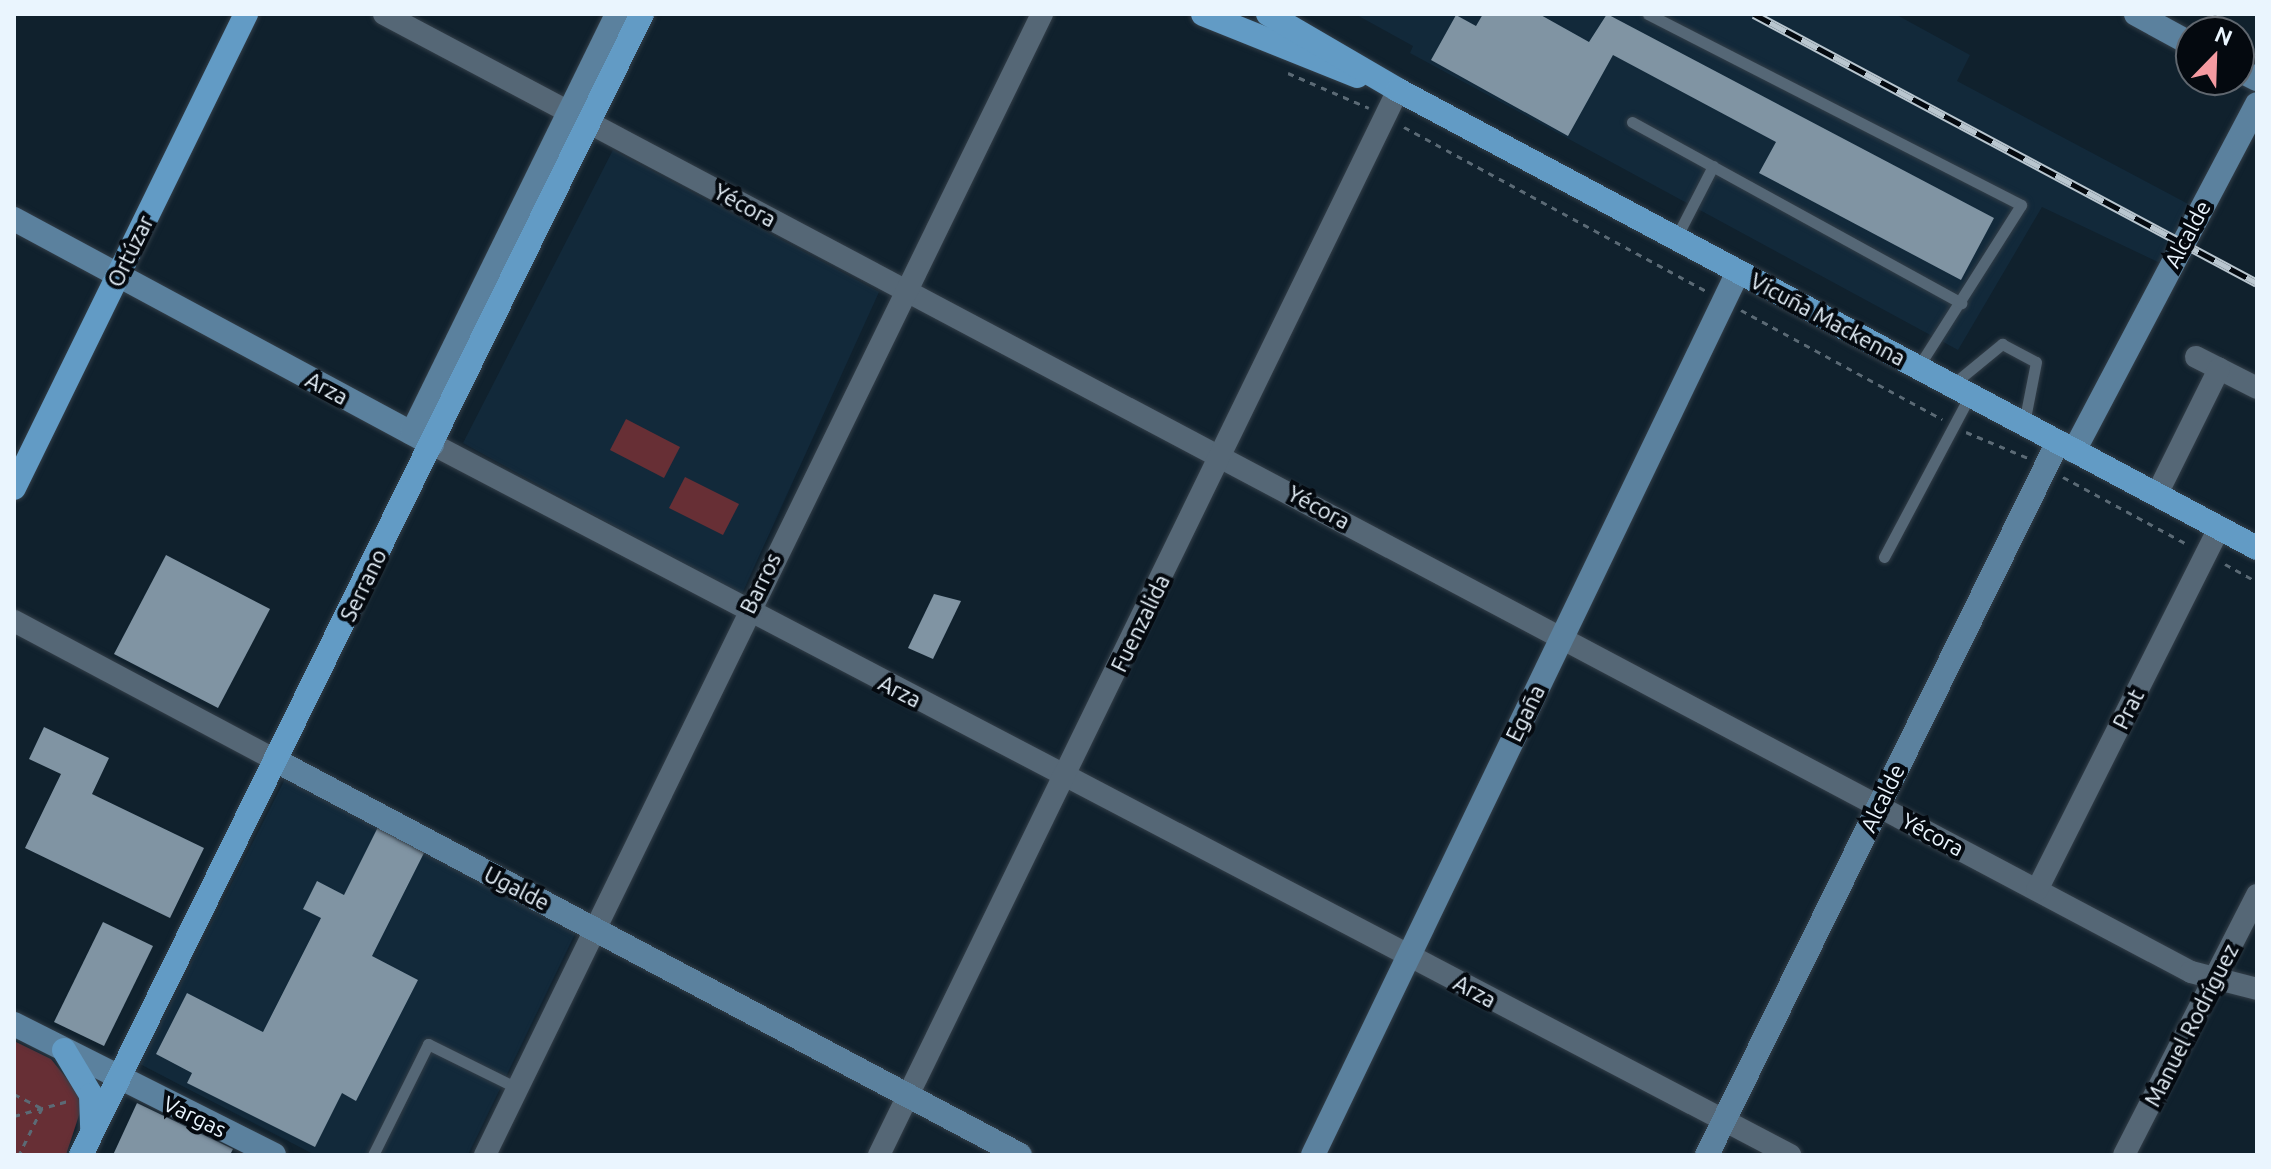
<!DOCTYPE html>
<html>
<head>
<meta charset="utf-8">
<style>
  body { margin:0 }
  #map { position:relative; width:2271px; height:1169px; overflow:hidden; background:#10212d; font-family:Ubuntu,sans-serif }
  div>[style] { position:absolute }
  [style*='--x'] { left:calc(var(--x)*1px); top:calc(var(--y)*1px); width:calc(var(--w)*1px); rotate:calc(var(--a)*1deg) }
  .built>* { inset:0; background:#12293a }
  .green>* { inset:0; background:#672f35 }
  .building>* { inset:0; background:#8094a3 }
  .path>* { height:3px; margin-top:-1.5px; transform-origin:0; background:repeating-linear-gradient(90deg,#5b6a75 0 6px,transparent 0 12px) }
  .roads { filter:drop-shadow(0 0 2px #333e48) drop-shadow(0 0 2px #333e48) }
  .lane>* { height:11px; margin:-5.5px; padding:0 5.5px; transform-origin:5.5px; border-radius:5.5px; background:#556776 }
  .street>* { height:22px; margin:-11px; padding:0 11px; transform-origin:11px; border-radius:11px; background:#556776 }
  .secondary>* { height:24px; margin:-12px; padding:0 12px; transform-origin:12px; border-radius:12px; background:#5b819e }
  .primary>* { height:24px; margin:-12px; padding:0 12px; transform-origin:12px; border-radius:12px; background:#629bc5 }
  .rail>* { height:9px; margin-top:-4.5px; transform-origin:0; background:repeating-linear-gradient(90deg,#04090f 0 18px,#b9c6cf 0 36px); box-sizing:border-box; border-block:2px solid #b9c6cf }
  span { translate:-50% -50%; white-space:nowrap; text-align:center; line-height:1.15; -webkit-text-stroke:8px #04090f; paint-order:stroke }
  .street-label { font-size:22px; color:#eaf5fe }
  .frame { position:absolute; inset:0; border:16px solid #eaf5fe; pointer-events:none }
  .north { position:absolute; left:2175px; top:16px; width:80px; height:80px; box-sizing:border-box; background:#04090f; border:2px solid #60676f; border-radius:50%; rotate:23deg; font-size:22px; font-weight:700; line-height:32px; text-align:center; color:#eaf5fe }
  .north::after { content:''; display:block; margin:auto; width:28px; height:36px; background:#f49aa1; clip-path:polygon(50% 0,100% 100%,50% 72%,0 100%) }
</style>
</head>
<body>
<div id="map">
  <div class="built">
    <i style="clip-path:polygon(1355px 14px,1895px 14px,1970px 55px,1957px 81px,2192px 206px,2160px 263px,2042px 207px,1958px 350px,1410px 53px,1413px 46px)"></i>
    <i style="clip-path:polygon(613px 150px,879px 292px,741px 596px,463px 443px)"></i>
    <i style="clip-path:polygon(285px 779px,576px 932px,468px 1155px,315px 1155px,140px 1064px)"></i>
  </div>
  <div class="green">
    <i style="clip-path:polygon(626px 419px,680px 447px,664px 478px,610px 450px)"></i>
    <i style="clip-path:polygon(685px 477px,739px 504px,723px 535px,669px 508px)"></i>
    <i style="clip-path:polygon(14px 1041px,51px 1059px,84px 1100px,66px 1155px,14px 1155px)"></i>
  </div>
  <div class="building">
    <i style="clip-path:polygon(1483px 14px,1539px 14px,1589px 42px,1607px 14px,1994px 218px,1961px 280px,1759px 173px,1776px 142px,1613px 55px,1568px 136px,1431px 60px,1456px 15px,1476px 26px)"></i>
    <i style="clip-path:polygon(166px 555px,270px 609px,218px 708px,114px 654px)"></i>
    <i style="clip-path:polygon(934px 594px,961px 601px,933px 659px,908px 648px)"></i>
    <i style="clip-path:polygon(44px 727px,109px 758px,92px 794px,204px 848px,170px 918px,25px 848px,61px 774px,29px 759px)"></i>
    <i style="clip-path:polygon(379px 825px,426px 849px,372px 956px,418px 980px,356px 1101px,342px 1093px,315px 1147px,187px 1083px,192px 1073px,156px 1054px,187px 993px,263px 1032px,321px 918px,303px 909px,317px 881px,344px 895px)"></i>
    <i style="clip-path:polygon(103px 922px,153px 946px,104px 1046px,54px 1022px)"></i>
    <i style="clip-path:polygon(137px 1103px,233px 1149px,230px 1155px,113px 1155px)"></i>
  </div>
  <div class="path">
    <i style="--x:1288;--y:73;--w:88;--a:23.4"></i>
    <i style="--x:1404;--y:127;--w:344;--a:28.5"></i>
    <i style="--x:1741;--y:310;--w:229;--a:28.5"></i>
    <i style="--x:1966;--y:432;--w:67;--a:22.8"></i>
    <i style="--x:2063;--y:477;--w:141;--a:28.4"></i>
    <i style="--x:2225;--y:564;--w:37;--a:29"></i>
    <i style="--x:14;--y:1094;--w:31;--a:27"></i>
    <i style="--x:42;--y:1108;--w:52;--a:116.1"></i>
    <i style="--x:14;--y:1116;--w:56;--a:-15.5"></i>
  </div>
  <div class="roads">
    <div class="lane">
      <i style="--x:1648;--y:14;--w:419;--a:27.1"></i>
      <i style="--x:2021;--y:205;--w:192;--a:122.4"></i>
      <i style="--x:1632;--y:122;--w:376;--a:28.8"></i>
      <i style="--x:1676;--y:238;--w:81;--a:-62.8"></i>
      <i style="--x:1952;--y:385;--w:65;--a:-39.4"></i>
      <i style="--x:2002;--y:344;--w:38;--a:28"></i>
      <i style="--x:2036;--y:362;--w:62;--a:101.1"></i>
      <i style="--x:1884;--y:557;--w:183;--a:-62"></i>
      <i style="--x:373;--y:1155;--w:124;--a:-63.6"></i>
      <i style="--x:428;--y:1044;--w:99;--a:26.3"></i>
    </div>
    <div class="street">
      <i style="--x:384;--y:14;--w:2045;--a:27.93"></i>
      <i style="--x:2191;--y:972;--w:68;--a:14.4"></i>
      <i style="--x:2196;--y:357;--w:68;--a:26.9"></i>
      <i style="--x:432;--y:444;--w:1533;--a:27.63"></i>
      <i style="--x:2157;--y:494;--w:140;--a:-63.6"></i>
      <i style="--x:14;--y:621;--w:296;--a:28"></i>
      <i style="--x:2037;--y:890;--w:405;--a:-63.3"></i>
      <i style="--x:485;--y:1155;--w:1270;--a:-63.98"></i>
      <i style="--x:879;--y:1155;--w:1185;--a:-64.02"></i>
      <i style="--x:2124;--y:1155;--w:292;--a:-62.9"></i>
    </div>
    <div class="secondary">
      <i style="--x:2136;--y:14;--w:63;--a:28.6"></i>
      <i style="--x:2239;--y:70;--w:20;--a:27"></i>
      <i style="--x:14;--y:219;--w:475;--a:28.3"></i>
      <i style="--x:412;--y:433;--w:466;--a:-63.9"></i>
      <i style="--x:2074;--y:451;--w:392;--a:-62.2"></i>
      <i style="--x:275;--y:760;--w:843;--a:27.93"></i>
      <i style="--x:14;--y:1024;--w:291;--a:26.7"></i>
      <i style="--x:1313;--y:1155;--w:980;--a:-64.3"></i>
      <i style="--x:1707;--y:1155;--w:795;--a:-63.79"></i>
    </div>
    <div class="primary">
      <i style="--x:1203;--y:14;--w:166;--a:21.9"></i>
      <i style="--x:1268;--y:14;--w:151;--a:30.3"></i>
      <i style="--x:1398;--y:90;--w:973;--a:28.07"></i>
      <i style="--x:14;--y:488;--w:528;--a:-63.92"></i>
      <i style="--x:64;--y:1050;--w:52;--a:59"></i>
      <i style="--x:91;--y:1095;--w:33;--a:88"></i>
      <i style="--x:81;--y:1155;--w:1271;--a:-63.82"></i>
    </div>
  </div>
  <div class="rail">
    <i style="--x:1754;--y:14;--w:570;--a:28.14"></i>
  </div>
  <div class="street-label">
    <span style="left:745px;top:205px;rotate:28deg">Yécora</span>
    <span style="left:2187px;top:234px;rotate:-62deg">Alcalde</span>
    <span style="left:130px;top:251px;rotate:-64deg">Ortúzar</span>
    <span style="left:1828px;top:319px;rotate:28deg">Vicuña Mackenna</span>
    <span style="left:327px;top:388px;rotate:28deg">Arza</span>
    <span style="left:1319px;top:507px;rotate:28deg">Yécora</span>
    <span style="left:760px;top:583px;rotate:-64deg">Barros</span>
    <span style="left:363px;top:585px;rotate:-64deg">Serrano</span>
    <span style="left:1140px;top:623px;rotate:-64deg">Fuenzalida</span>
    <span style="left:900px;top:691px;rotate:27deg">Arza</span>
    <span style="left:2128px;top:709px;rotate:-63deg">Prat</span>
    <span style="left:1525px;top:713px;rotate:-64deg">Egaña</span>
    <span style="left:1882px;top:798px;rotate:-64deg">Alcalde</span>
    <span style="left:1933px;top:834px;rotate:28deg">Yécora</span>
    <span style="left:517px;top:888px;rotate:27deg">Ugalde</span>
    <span style="left:1475px;top:991px;rotate:28deg">Arza</span>
    <span style="left:2191px;top:1025px;rotate:-63deg">Manuel Rodríguez</span>
    <span style="left:195px;top:1116px;rotate:26deg">Vargas</span>
  </div>
  <div class="frame"></div>
  <div class="north">N</div>
</div>
</body>
</html>
